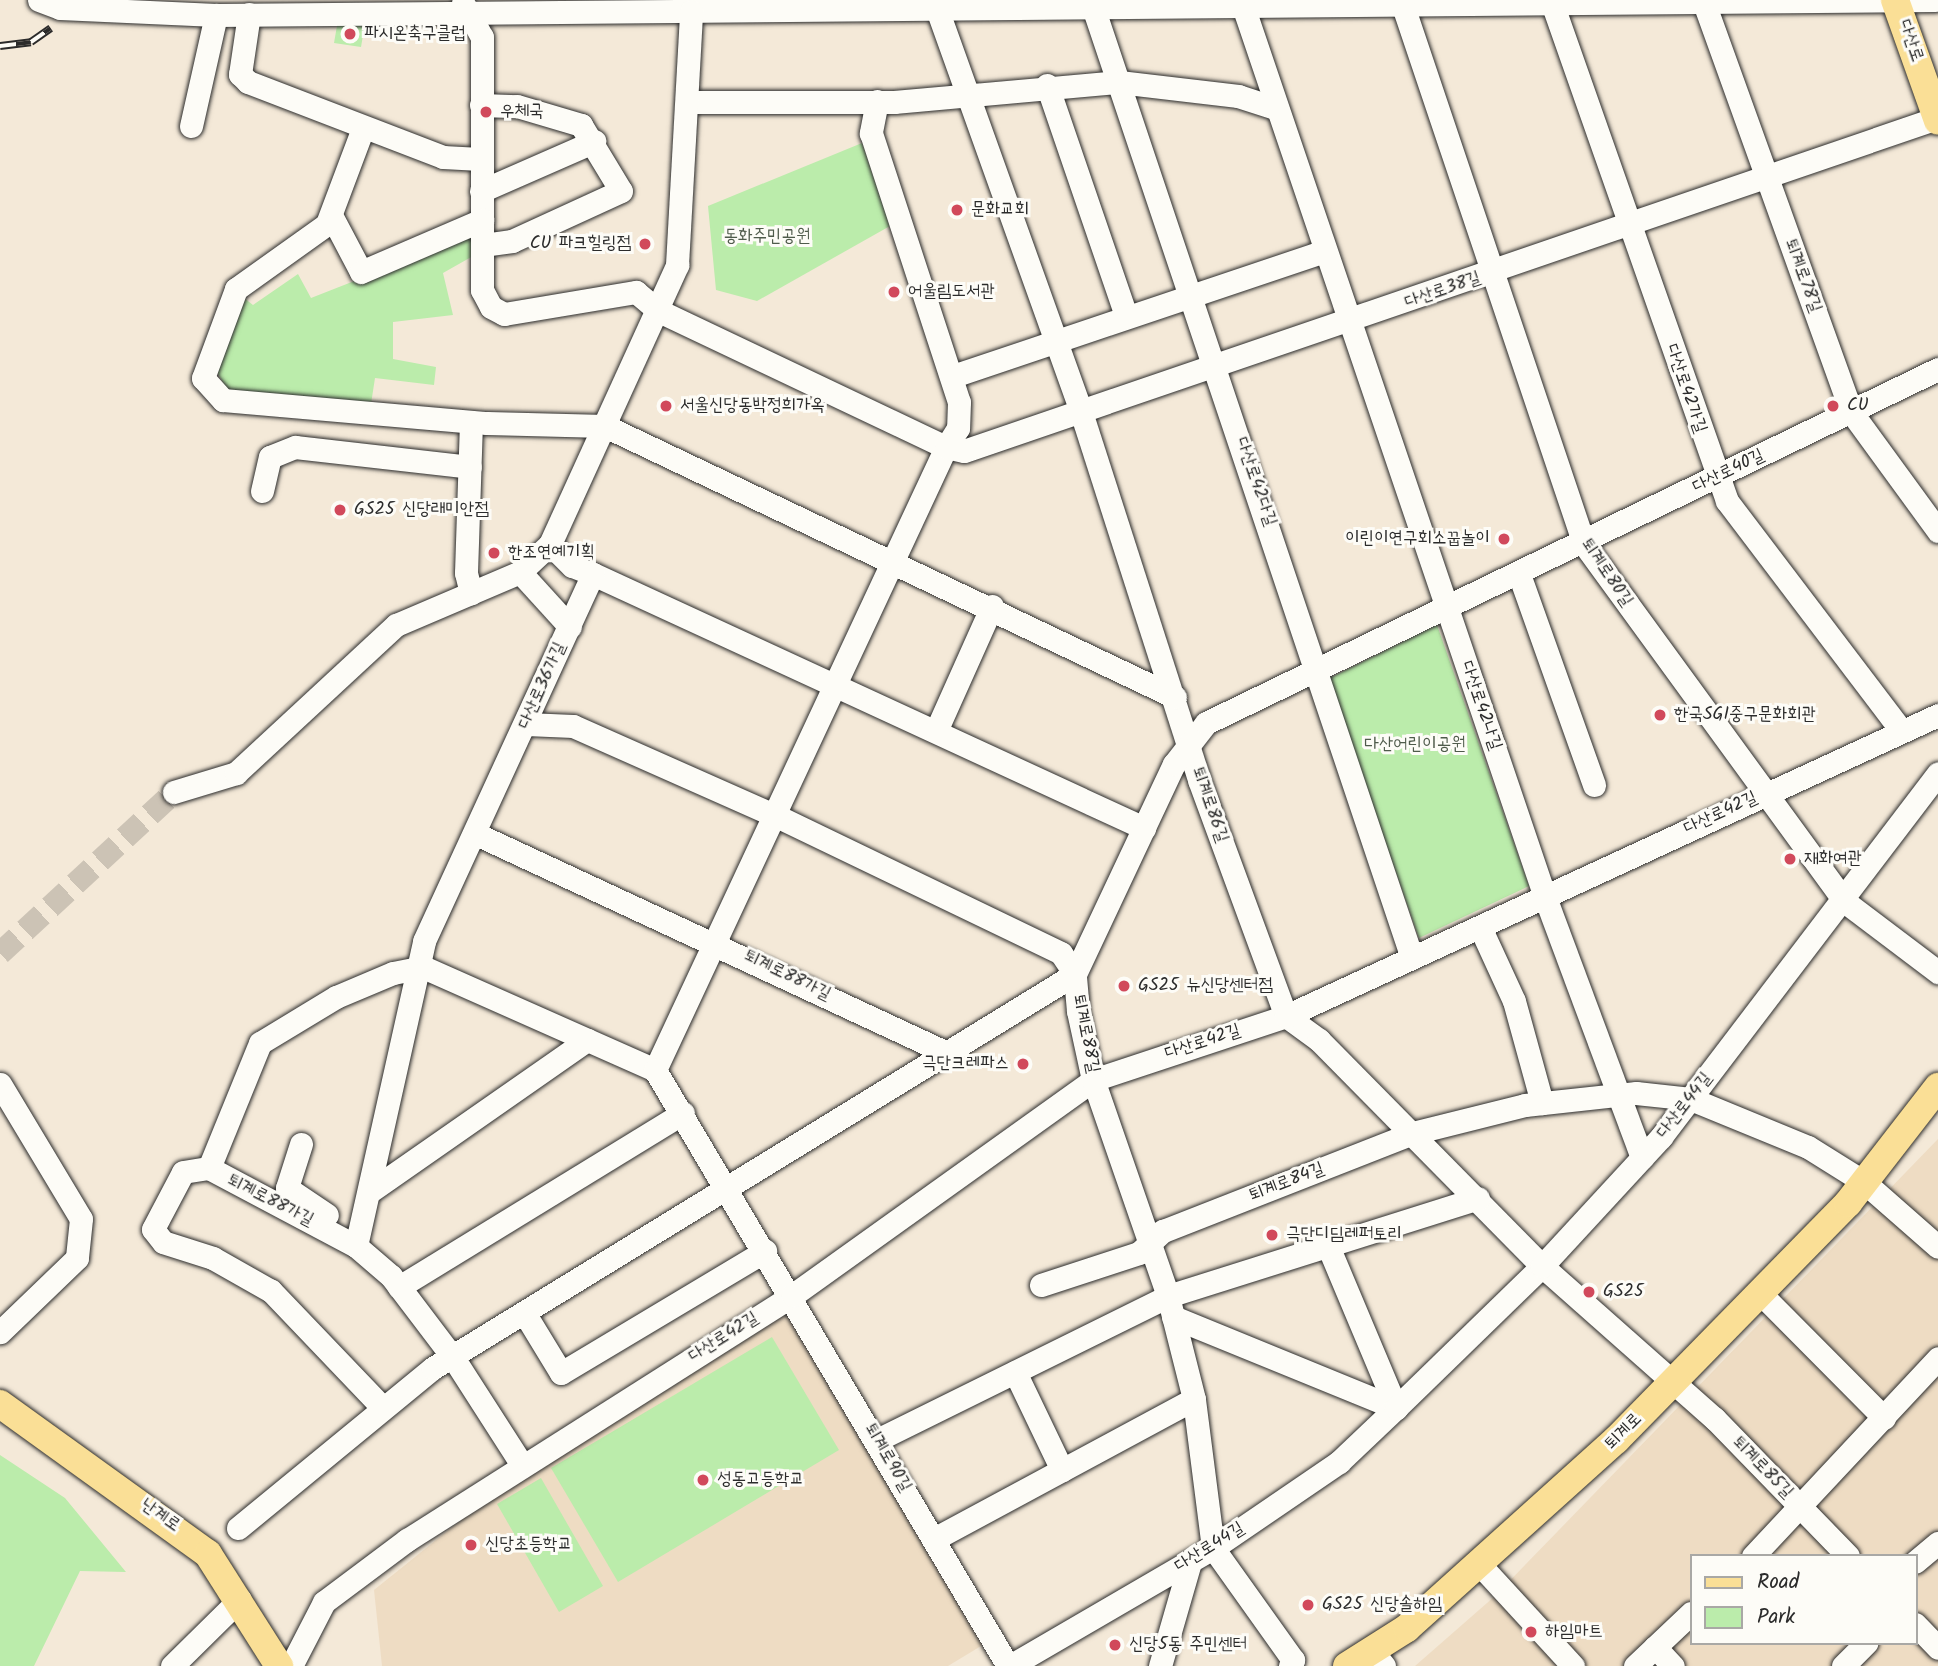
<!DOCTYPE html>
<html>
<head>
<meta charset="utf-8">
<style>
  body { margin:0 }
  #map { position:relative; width:1938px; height:1666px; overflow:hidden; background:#f4e9d8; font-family:Kalam,"Poor Story",sans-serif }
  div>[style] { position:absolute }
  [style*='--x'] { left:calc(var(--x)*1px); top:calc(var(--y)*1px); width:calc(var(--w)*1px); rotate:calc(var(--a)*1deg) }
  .built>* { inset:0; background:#eedcc3 }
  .green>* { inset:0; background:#bbecab }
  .minor-tunnel>* { height:23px; margin-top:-11.5px; transform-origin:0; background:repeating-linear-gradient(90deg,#ccc3b5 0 23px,transparent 0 34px) }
  .roads { filter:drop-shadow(0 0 2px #2b2b2b) drop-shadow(0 0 2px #2b2b2b) }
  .minor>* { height:23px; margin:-11.5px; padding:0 11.5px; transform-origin:11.5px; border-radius:11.5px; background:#fdfcf7 }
  .major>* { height:28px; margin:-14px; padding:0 14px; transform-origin:14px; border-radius:14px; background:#fadf96 }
  .rail>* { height:8px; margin-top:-4px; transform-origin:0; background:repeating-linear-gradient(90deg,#fdfcf7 0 16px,#2b2b2b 0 32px); box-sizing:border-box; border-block:2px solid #2b2b2b }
  .dots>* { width:19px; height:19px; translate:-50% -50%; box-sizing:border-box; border:4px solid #fdfcf7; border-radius:50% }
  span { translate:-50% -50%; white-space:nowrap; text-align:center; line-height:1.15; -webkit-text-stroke:6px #fdfcf7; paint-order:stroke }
  .poi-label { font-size:18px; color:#2b2b2b }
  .left { translate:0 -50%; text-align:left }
  .right { translate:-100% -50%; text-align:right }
  .street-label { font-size:18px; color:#2b2b2b }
  .park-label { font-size:18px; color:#4f5b4b }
  .legend { position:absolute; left:1690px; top:1554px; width:228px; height:91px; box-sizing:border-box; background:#fdfcf7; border:2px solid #a9a8a5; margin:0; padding:9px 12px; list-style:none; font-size:21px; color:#2b2b2b }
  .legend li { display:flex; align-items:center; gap:14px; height:35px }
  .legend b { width:35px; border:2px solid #a9a8a5 }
</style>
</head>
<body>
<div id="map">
  <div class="built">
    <i style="clip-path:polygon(evenodd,1938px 1139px,1938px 1666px,1415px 1666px,1495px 1596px,1938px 1139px,1691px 1556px,1915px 1556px,1915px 1643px,1691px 1643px,1691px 1556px)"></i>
    <i style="clip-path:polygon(789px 1310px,986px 1643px,948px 1666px,382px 1666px,374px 1590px,487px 1499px)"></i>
  </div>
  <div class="green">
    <i style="clip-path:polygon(338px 20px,365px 24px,361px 47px,334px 43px)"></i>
    <i style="clip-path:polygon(862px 143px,890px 226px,757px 301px,716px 290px,708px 206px)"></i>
    <i style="clip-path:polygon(474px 234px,473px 256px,443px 273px,453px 315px,393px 322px,393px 359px,436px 367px,434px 385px,375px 378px,371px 404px,229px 393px,216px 370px,244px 298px,253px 305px,298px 274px,311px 298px)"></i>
    <i style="clip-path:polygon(1437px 625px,1529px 886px,1419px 938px,1328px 679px)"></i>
    <i style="clip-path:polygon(772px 1337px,839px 1450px,618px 1582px,551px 1468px)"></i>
    <i style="clip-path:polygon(0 1455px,65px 1498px,126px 1572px,80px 1571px,34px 1666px,0 1666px)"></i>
    <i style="clip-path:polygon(541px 1478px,603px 1586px,559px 1612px,497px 1504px)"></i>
  </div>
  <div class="minor-tunnel">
    <i style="--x:0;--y:953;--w:237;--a:-42.8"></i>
  </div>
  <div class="roads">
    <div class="minor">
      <i style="--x:39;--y:0;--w:22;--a:21"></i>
      <i style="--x:60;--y:8;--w:156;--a:2.6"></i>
      <i style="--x:216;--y:15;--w:1719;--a:-0.5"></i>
      <i style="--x:1241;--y:0;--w:947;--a:71.28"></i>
      <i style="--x:1545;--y:897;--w:278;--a:69.6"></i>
      <i style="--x:1401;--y:0;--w:574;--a:71.41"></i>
      <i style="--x:1584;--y:544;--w:442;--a:53.9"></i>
      <i style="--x:1844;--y:901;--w:118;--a:37.1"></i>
      <i style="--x:1551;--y:0;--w:531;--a:70.64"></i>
      <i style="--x:1727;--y:501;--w:288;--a:52.8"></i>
      <i style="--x:1703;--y:0;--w:439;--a:70.2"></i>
      <i style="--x:1852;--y:413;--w:146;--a:53.9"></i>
      <i style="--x:463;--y:3;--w:39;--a:61"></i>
      <i style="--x:482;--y:37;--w:253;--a:90"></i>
      <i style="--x:482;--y:290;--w:19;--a:62"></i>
      <i style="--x:491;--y:307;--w:15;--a:28"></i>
      <i style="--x:504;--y:314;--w:134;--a:-9.5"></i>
      <i style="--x:636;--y:292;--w:30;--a:40"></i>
      <i style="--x:659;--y:311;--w:318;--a:25.4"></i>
      <i style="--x:946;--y:447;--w:688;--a:115.04"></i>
      <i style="--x:1093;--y:7;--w:1003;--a:71.46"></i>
      <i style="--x:937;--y:9;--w:431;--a:70.3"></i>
      <i style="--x:1082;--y:415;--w:383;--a:72.2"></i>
      <i style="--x:1199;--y:780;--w:252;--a:69.8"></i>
      <i style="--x:1286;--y:1016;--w:41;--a:36"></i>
      <i style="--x:1319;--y:1040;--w:317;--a:45.4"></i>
      <i style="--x:1542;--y:1266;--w:230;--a:41.5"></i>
      <i style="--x:1714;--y:1418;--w:192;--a:45.8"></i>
      <i style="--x:249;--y:14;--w:61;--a:98.5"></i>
      <i style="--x:240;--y:74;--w:11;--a:45"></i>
      <i style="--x:248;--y:82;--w:209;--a:21"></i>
      <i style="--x:443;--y:157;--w:37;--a:3"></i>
      <i style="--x:1047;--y:85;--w:244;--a:71.1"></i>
      <i style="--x:877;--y:101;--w:33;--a:101"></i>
      <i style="--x:871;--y:133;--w:283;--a:71.9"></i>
      <i style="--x:959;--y:402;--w:26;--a:92"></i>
      <i style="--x:958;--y:428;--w:22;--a:122"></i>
      <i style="--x:946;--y:447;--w:18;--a:13"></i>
      <i style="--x:964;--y:451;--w:1028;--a:-18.89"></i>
      <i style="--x:690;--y:102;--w:204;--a:0"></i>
      <i style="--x:894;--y:102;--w:226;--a:-5.1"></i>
      <i style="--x:1119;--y:82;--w:120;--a:6.7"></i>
      <i style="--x:1238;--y:96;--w:40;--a:18"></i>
      <i style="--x:481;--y:105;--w:36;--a:2"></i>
      <i style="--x:517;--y:106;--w:67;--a:16.5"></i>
      <i style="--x:581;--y:125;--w:77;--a:58.8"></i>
      <i style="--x:621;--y:191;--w:120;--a:155.4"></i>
      <i style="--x:512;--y:241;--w:30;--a:172"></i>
      <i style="--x:191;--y:126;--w:114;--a:-77.3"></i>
      <i style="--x:363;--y:128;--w:103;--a:110.6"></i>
      <i style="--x:327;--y:224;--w:112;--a:144.5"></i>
      <i style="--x:236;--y:289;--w:95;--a:110.3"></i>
      <i style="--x:203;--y:378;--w:30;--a:48"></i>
      <i style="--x:223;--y:400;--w:265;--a:5"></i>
      <i style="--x:487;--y:423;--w:118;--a:1.5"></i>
      <i style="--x:481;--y:191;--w:124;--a:-23.7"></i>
      <i style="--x:331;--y:215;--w:64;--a:62.2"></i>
      <i style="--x:361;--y:272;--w:132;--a:-23.3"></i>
      <i style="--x:953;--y:376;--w:391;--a:-18.6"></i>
      <i style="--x:471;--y:422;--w:151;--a:91.9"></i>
      <i style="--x:466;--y:573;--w:21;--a:76"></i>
      <i style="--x:605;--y:426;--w:631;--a:25.43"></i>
      <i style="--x:262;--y:491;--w:35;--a:-77"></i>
      <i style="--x:270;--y:457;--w:27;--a:-22"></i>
      <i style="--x:295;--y:447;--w:176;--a:6.5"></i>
      <i style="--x:520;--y:572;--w:74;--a:47.7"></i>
      <i style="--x:593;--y:574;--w:607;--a:24.75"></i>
      <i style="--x:1519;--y:574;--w:224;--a:70.4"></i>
      <i style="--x:936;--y:731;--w:137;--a:-65.9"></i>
      <i style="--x:174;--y:792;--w:65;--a:-17"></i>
      <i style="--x:236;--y:773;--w:218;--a:-42.8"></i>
      <i style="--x:396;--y:625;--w:135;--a:-23.1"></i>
      <i style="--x:520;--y:572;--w:41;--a:-43"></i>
      <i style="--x:550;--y:544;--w:307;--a:-65.5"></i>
      <i style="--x:677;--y:265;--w:254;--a:-86.8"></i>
      <i style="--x:474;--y:833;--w:519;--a:24.94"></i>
      <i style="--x:1480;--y:927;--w:81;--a:65.3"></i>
      <i style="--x:1514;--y:1001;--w:106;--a:74.6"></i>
      <i style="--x:0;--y:1084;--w:157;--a:59"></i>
      <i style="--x:81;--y:1219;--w:39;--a:96"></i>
      <i style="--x:77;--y:1258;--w:107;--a:136.1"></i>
      <i style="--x:301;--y:1144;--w:46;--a:107.7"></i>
      <i style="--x:287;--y:1188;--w:48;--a:34"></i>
      <i style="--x:209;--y:1168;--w:135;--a:-67.8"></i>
      <i style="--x:260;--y:1043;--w:89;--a:-31.2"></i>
      <i style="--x:336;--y:997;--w:62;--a:-22.8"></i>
      <i style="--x:393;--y:973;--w:31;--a:-11"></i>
      <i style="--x:423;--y:967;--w:254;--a:23.9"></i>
      <i style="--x:655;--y:1070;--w:693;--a:59.36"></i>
      <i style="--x:369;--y:1192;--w:266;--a:-34.9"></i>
      <i style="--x:356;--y:1246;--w:312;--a:-77.4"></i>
      <i style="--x:424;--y:941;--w:404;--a:-65.3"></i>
      <i style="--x:593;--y:574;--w:22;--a:-159"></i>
      <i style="--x:572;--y:566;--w:31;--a:-135"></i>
      <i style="--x:1328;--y:1246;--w:176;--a:67.2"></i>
      <i style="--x:1041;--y:1285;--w:103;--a:-18.1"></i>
      <i style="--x:1139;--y:1253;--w:33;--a:-43"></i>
      <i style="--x:1163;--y:1231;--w:269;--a:-21.4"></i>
      <i style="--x:1413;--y:1133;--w:115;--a:-14"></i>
      <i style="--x:1525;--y:1105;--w:112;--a:-6.2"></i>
      <i style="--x:1636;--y:1093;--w:55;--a:6.2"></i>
      <i style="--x:1691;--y:1099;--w:126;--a:22.3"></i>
      <i style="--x:1808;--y:1147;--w:66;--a:32"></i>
      <i style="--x:1864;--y:1182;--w:98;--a:41.3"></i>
      <i style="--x:399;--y:1287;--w:333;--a:-31.5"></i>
      <i style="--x:1760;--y:1293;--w:176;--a:45.2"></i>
      <i style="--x:525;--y:1314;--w:69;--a:58.6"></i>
      <i style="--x:561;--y:1373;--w:238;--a:-30.9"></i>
      <i style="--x:1173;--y:1317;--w:241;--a:22.2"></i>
      <i style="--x:1015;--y:1372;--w:109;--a:64.4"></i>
      <i style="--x:382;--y:1407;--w:161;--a:-133.7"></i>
      <i style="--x:271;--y:1291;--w:67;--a:-150.4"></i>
      <i style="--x:213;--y:1258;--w:52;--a:-162.3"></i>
      <i style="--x:163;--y:1242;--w:16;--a:-128"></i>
      <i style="--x:153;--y:1229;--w:64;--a:-62.2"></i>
      <i style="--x:183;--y:1172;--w:26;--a:-9"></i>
      <i style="--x:209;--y:1168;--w:166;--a:28"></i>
      <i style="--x:356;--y:1246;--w:46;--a:40.6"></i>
      <i style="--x:391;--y:1276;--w:104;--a:52.8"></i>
      <i style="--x:454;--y:1359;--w:126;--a:57.3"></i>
      <i style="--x:877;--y:1440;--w:325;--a:-26.3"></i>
      <i style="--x:1168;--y:1296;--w:325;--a:-17.5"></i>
      <i style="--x:238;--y:1528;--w:252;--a:-39.4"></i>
      <i style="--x:433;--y:1368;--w:753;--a:-31.54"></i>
      <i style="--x:1075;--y:974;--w:25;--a:-124"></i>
      <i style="--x:1061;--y:953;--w:316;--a:-154.3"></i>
      <i style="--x:776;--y:816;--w:222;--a:-156.1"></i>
      <i style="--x:573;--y:726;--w:47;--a:-177.6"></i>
      <i style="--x:934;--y:1539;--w:295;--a:-28.3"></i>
      <i style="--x:1753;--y:1556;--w:271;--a:-46.9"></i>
      <i style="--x:1915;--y:1562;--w:30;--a:-40"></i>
      <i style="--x:1481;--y:1566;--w:136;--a:47.4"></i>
      <i style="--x:1915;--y:1624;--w:33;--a:46"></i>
      <i style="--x:1655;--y:1647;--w:26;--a:47"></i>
      <i style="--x:1372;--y:1651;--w:19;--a:51"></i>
      <i style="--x:172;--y:1666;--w:95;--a:-44.6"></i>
      <i style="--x:291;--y:1666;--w:72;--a:-62.7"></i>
      <i style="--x:324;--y:1602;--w:104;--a:-36.8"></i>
      <i style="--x:407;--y:1540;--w:457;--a:-32.4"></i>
      <i style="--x:793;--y:1295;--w:369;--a:-35.6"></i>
      <i style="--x:1093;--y:1080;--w:203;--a:-18.3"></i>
      <i style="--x:1286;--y:1016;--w:718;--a:-24.78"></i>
      <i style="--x:1010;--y:1666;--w:235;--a:-30.2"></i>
      <i style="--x:1213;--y:1548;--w:153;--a:-34.3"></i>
      <i style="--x:1339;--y:1462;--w:79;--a:-43.5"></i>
      <i style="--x:1396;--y:1408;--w:204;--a:-44.2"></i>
      <i style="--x:1542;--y:1266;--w:176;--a:-47.3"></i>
      <i style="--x:1661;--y:1137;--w:457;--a:-52.7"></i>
      <i style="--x:1160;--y:1666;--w:108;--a:-73.9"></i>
      <i style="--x:1290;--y:1666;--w:7;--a:-63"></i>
      <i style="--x:1293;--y:1660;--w:138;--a:-125.5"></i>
      <i style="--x:1213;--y:1548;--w:150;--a:-97.3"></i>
      <i style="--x:1194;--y:1399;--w:106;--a:-104.2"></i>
      <i style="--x:1168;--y:1296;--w:229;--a:-109.1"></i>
      <i style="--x:1093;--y:1080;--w:71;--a:-102.3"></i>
      <i style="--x:1078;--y:1011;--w:37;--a:-95"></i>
      <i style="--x:1075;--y:974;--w:232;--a:-64.8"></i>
      <i style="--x:1174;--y:764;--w:52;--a:-52"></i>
      <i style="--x:1206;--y:723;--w:813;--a:-25.81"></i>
      <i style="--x:1635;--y:1666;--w:77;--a:-43.4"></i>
      <i style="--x:1843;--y:1666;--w:33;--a:-45"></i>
    </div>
    <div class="major">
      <i style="--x:1895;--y:0;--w:128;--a:70.4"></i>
      <i style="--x:0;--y:1404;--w:256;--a:35.8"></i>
      <i style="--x:208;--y:1554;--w:133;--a:57.6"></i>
      <i style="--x:1347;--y:1666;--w:71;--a:-32.3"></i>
      <i style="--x:1407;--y:1628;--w:281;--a:-42"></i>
      <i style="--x:1616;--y:1440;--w:332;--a:-45.6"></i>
      <i style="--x:1848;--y:1203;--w:147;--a:-52.2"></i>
    </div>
  </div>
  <div class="rail">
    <i style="--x:0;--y:46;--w:31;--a:-7"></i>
    <i style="--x:31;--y:42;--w:24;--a:-35"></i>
  </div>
  <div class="dots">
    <i style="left:350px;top:34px;background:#d1495b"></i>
    <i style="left:486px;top:112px;background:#d1495b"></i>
    <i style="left:957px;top:210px;background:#d1495b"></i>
    <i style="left:645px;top:244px;background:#d1495b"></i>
    <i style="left:894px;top:292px;background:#d1495b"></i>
    <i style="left:666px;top:406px;background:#d1495b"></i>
    <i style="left:1833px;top:406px;background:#d1495b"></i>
    <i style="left:340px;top:510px;background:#d1495b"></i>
    <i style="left:1504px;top:539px;background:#d1495b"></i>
    <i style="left:494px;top:553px;background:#d1495b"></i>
    <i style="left:1660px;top:715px;background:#d1495b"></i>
    <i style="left:1790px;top:859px;background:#d1495b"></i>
    <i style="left:1124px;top:986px;background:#d1495b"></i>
    <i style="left:1023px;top:1064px;background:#d1495b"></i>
    <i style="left:1272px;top:1235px;background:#d1495b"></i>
    <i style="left:1589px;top:1292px;background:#d1495b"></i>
    <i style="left:703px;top:1480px;background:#d1495b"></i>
    <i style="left:471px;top:1545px;background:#d1495b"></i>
    <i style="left:1308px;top:1605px;background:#d1495b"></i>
    <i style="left:1531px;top:1632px;background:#d1495b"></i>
    <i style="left:1115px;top:1645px;background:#d1495b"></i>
  </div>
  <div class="poi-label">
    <span class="left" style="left:364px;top:34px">파시온축구클럽</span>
    <span class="left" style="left:500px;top:112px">우체국</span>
    <span class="left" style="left:971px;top:210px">문화교회</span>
    <span class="right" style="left:631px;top:244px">CU 파크힐링점</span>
    <span class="left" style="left:908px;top:292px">어울림도서관</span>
    <span class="left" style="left:680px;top:406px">서울신당동박정희가옥</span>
    <span class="left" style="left:1847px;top:406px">CU</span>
    <span class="left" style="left:354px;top:510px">GS25 신당래미안점</span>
    <span class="right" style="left:1490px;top:539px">이린이연구회소꿉놀이</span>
    <span class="left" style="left:508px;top:553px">한조연예기획</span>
    <span class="left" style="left:1674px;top:715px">한국SGI중구문화회관</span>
    <span class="left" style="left:1804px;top:859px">재화여관</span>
    <span class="left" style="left:1138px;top:986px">GS25 뉴신당센터점</span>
    <span class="right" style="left:1009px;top:1064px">극단크레파스</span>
    <span class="left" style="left:1286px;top:1235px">극단디딤레퍼토리</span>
    <span class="left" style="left:1603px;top:1292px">GS25</span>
    <span class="left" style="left:717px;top:1480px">성동고등학교</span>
    <span class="left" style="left:485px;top:1545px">신당초등학교</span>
    <span class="left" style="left:1322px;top:1605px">GS25 신당솔하임</span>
    <span class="left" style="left:1545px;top:1632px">하임마트</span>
    <span class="left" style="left:1129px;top:1645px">신당5동 주민센터</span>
  </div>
  <div class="street-label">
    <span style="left:1910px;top:41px;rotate:71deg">다산로</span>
    <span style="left:1802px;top:276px;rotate:70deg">퇴계로78길</span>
    <span style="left:1443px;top:291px;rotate:-19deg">다산로38길</span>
    <span style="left:1685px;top:389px;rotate:71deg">다산로42가길</span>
    <span style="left:1729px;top:472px;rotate:-26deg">다산로40길</span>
    <span style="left:1255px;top:482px;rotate:71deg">다산로42다길</span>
    <span style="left:1606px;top:573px;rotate:56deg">퇴계로80길</span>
    <span style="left:543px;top:686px;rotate:-66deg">다산로36가길</span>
    <span style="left:1480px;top:706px;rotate:71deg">다산로42나길</span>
    <span style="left:1209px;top:805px;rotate:71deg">퇴계로86길</span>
    <span style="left:1721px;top:814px;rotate:-25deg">다산로42길</span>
    <span style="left:787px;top:976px;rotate:26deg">퇴계로88가길</span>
    <span style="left:1085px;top:1034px;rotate:79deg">퇴계로88길</span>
    <span style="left:1203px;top:1043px;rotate:-18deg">다산로42길</span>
    <span style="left:1685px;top:1106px;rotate:-52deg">다산로44길</span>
    <span style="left:1287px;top:1183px;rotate:-21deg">퇴계로84길</span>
    <span style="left:270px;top:1201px;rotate:27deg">퇴계로88가길</span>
    <span style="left:724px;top:1338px;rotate:-32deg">다산로42길</span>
    <span style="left:1624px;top:1432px;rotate:-45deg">퇴계로</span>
    <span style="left:887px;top:1458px;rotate:60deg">퇴계로90길</span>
    <span style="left:1762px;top:1468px;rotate:46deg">퇴계로85길</span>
    <span style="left:160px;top:1516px;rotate:35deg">난계로</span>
    <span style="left:1210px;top:1548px;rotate:-32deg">다산로44길</span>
  </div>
  <div class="park-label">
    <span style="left:767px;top:237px">동화주민공원</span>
    <span style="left:1415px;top:745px">다산어린이공원</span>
  </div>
  <ul class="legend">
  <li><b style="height:9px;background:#fadf96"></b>Road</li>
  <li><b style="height:19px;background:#bbecab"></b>Park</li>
  </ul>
</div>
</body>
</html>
